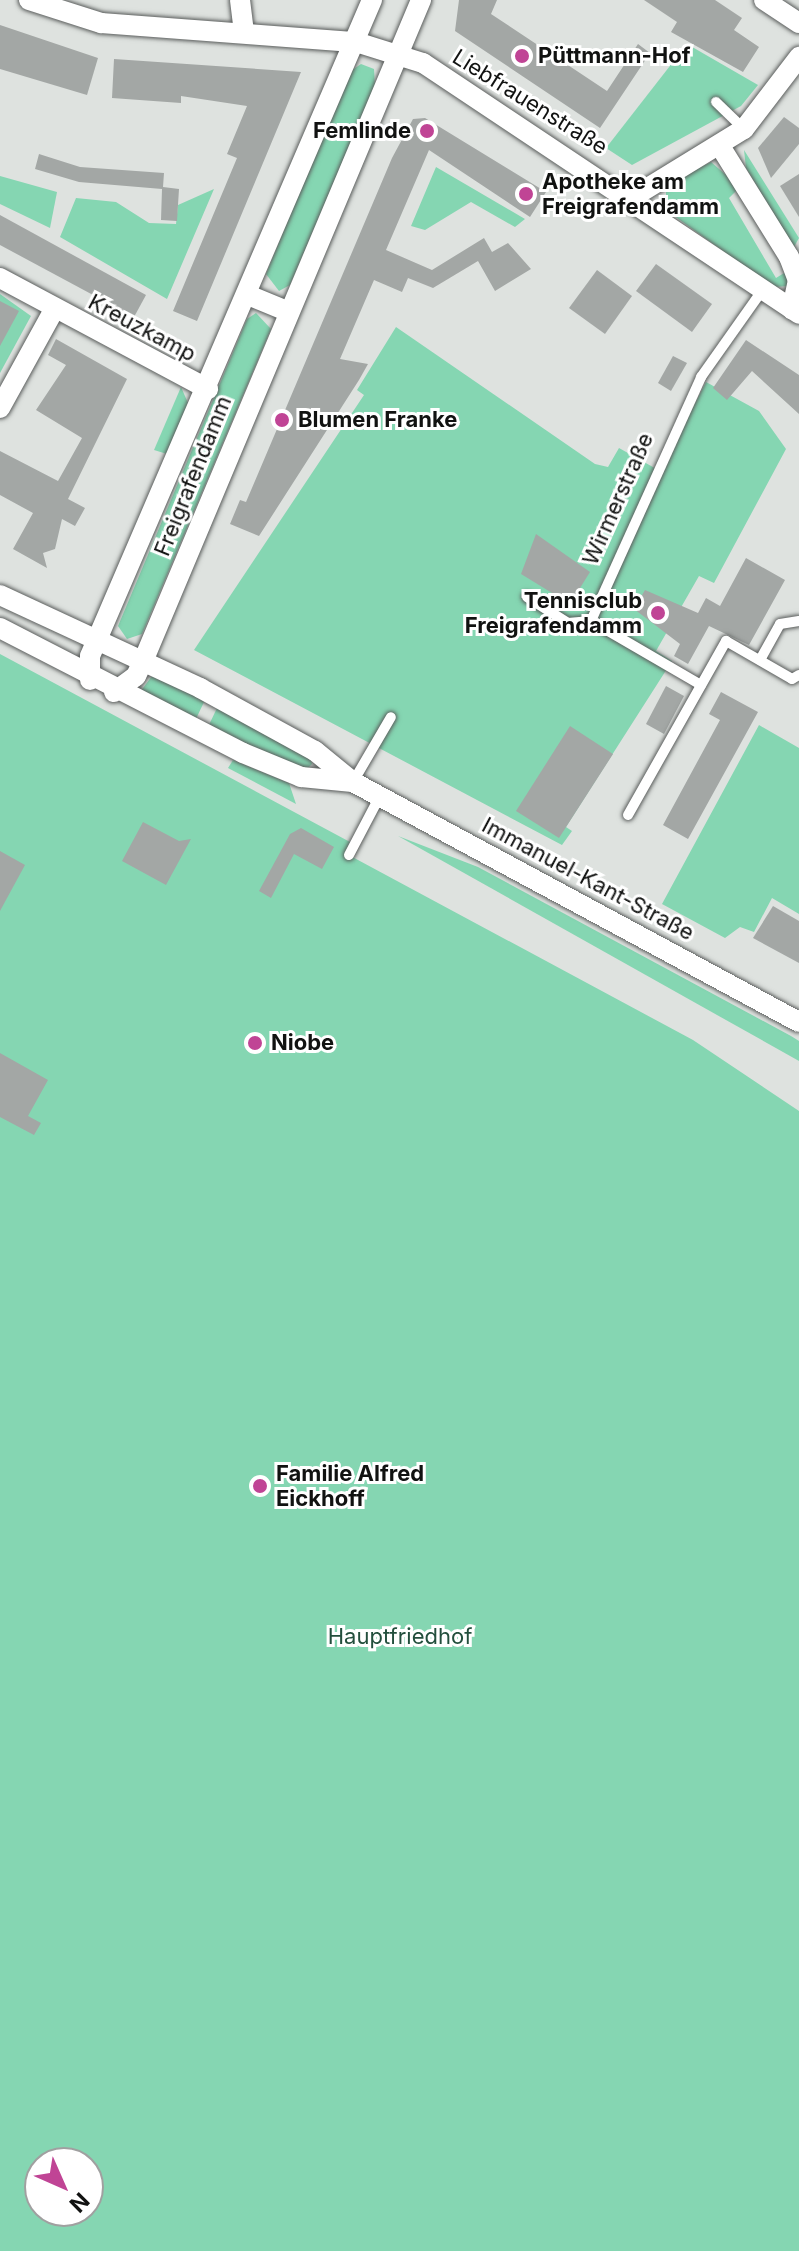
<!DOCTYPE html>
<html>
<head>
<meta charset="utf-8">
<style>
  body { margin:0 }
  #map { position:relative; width:799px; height:2251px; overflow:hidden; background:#dee2df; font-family:Inter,sans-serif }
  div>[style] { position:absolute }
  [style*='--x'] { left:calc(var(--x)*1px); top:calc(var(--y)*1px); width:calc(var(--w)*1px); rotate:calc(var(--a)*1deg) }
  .green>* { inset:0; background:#85d6b2 }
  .building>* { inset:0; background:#a3a7a5 }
  .roads { filter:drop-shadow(0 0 2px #5a5d5c) drop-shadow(0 0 2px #5a5d5c) }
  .lane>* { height:10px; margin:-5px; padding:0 5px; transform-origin:5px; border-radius:5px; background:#fff }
  .street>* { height:20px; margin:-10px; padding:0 10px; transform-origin:10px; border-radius:10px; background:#fff }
  .dots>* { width:22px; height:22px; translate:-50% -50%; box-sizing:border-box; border:4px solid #fff; border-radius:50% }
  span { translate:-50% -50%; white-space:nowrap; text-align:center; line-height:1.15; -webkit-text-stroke:6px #fff; paint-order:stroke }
  .poi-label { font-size:22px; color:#111211; font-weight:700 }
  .left { translate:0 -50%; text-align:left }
  .right { translate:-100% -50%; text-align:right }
  .street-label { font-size:22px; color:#111211 }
  .park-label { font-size:22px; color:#234f3d }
  .north { position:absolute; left:24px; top:2147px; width:80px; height:80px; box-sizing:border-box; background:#fff; border:2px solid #a0a0a0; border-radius:50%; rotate:135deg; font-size:22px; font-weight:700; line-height:32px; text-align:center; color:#111211 }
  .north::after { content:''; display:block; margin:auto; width:28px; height:36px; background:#c04495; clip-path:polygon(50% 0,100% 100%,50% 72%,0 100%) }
</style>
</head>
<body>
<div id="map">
  <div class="green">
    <i style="clip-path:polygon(687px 44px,758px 85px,741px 106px,632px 165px,606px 148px)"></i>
    <i style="clip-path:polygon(361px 64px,374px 69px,375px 86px,290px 285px,279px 291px,266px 274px,348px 73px)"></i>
    <i style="clip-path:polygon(744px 150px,799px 238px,794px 247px,746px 168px)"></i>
    <i style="clip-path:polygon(711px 162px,740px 187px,729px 198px,776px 278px,789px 270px,790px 286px,773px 287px,666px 210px,666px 185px)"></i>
    <i style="clip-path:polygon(436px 167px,525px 219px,515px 227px,471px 202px,425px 230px,411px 226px)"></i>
    <i style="clip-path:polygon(0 176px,57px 192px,50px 228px,0 204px)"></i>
    <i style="clip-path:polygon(214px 189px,167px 299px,60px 237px,76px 198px,116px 202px,149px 223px,176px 224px,178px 205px)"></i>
    <i style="clip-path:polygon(0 294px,31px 316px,0 373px)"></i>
    <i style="clip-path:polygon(256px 313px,271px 329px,142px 634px,127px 639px,118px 626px,247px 319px)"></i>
    <i style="clip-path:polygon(396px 327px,595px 464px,608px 467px,619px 448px,660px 471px,706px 382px,759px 411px,786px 449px,714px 583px,699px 576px,656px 651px,672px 661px,566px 827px,572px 831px,562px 845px,194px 650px,364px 395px,357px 390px)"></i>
    <i style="clip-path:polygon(181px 387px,188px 403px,167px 454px,154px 450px)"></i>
    <i style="clip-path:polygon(evenodd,0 654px,350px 842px,345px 853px,693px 1040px,799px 1111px,799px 2251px,0 2251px,0 654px,40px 2163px,88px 2163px,88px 2211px,40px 2211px,40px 2163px)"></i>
    <i style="clip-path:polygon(152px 676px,205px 700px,194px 723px,140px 692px)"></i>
    <i style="clip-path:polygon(218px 706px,310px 756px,312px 764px,307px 769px,207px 729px)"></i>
    <i style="clip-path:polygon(759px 725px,799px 748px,799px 914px,772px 898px,754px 932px,740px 927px,725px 938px,662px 904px)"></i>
    <i style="clip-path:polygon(233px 760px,289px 783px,296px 804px,228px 768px)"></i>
    <i style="clip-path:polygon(398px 836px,478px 867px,791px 1036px,799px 1041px,799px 1061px)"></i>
  </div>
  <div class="building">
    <i style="clip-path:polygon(459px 0,497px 0,491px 14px,607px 91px,638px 44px,650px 53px,600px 128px,455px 31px)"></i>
    <i style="clip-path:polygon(644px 0,715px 0,742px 18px,734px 30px,759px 47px,743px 72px,671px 32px,677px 22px)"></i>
    <i style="clip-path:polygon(0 25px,98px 58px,87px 95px,0 69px)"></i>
    <i style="clip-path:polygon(114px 59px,301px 72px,197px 321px,173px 311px,237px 158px,227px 154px,247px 106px,181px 96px,181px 103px,112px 98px)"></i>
    <i style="clip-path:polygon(784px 117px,799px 128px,799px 144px,771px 178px,758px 148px)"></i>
    <i style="clip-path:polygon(425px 118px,546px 192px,530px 217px,429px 150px,386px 250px,432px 270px,484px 238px,492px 252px,508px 243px,531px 269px,495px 291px,478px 261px,433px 288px,408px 278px,402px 292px,374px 280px,340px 359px,368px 364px,359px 380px,259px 536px,230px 524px,240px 500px,246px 502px,392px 158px,413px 119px)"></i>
    <i style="clip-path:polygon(39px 154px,80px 167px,164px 173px,163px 187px,179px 189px,177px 221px,161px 220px,162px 189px,79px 182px,35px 169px)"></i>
    <i style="clip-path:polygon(799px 174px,799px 217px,780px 186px)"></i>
    <i style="clip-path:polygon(0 215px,146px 295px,134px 317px,0 245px)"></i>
    <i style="clip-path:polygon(656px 264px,712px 304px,692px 332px,636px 291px)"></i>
    <i style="clip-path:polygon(597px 270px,632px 296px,605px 334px,569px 308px)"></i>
    <i style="clip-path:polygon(0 301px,19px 311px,0 346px)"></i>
    <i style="clip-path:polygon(56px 339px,127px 379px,68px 499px,85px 508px,75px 526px,62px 519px,55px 549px,43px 553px,47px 568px,13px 549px,33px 513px,0 495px,0 451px,58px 481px,82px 438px,36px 410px,66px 365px,48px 355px)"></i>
    <i style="clip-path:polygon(746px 340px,799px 375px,799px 414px,752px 371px,727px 400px,713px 388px)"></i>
    <i style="clip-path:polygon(673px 356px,687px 363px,671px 391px,658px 383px)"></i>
    <i style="clip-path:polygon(536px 534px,590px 572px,570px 604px,521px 574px)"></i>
    <i style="clip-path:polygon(746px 558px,785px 580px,749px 645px,709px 626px,688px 664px,674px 656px,680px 644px,634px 609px,645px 590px,698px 613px,706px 598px,720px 606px)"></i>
    <i style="clip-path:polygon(666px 686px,684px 696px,664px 734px,646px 724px)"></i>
    <i style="clip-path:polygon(721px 692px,758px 712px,688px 839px,663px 825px,720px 720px,709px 714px)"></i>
    <i style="clip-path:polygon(570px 726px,613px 754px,559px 838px,516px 811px)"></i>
    <i style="clip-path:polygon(143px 822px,179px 841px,191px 839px,166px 885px,122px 861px)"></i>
    <i style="clip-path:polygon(301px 828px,334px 847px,322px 869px,294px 854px,271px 898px,259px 891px,290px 834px)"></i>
    <i style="clip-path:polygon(0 851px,25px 865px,0 911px)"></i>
    <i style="clip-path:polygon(773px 906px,799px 921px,799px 963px,753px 938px)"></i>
    <i style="clip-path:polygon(0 1053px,48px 1080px,28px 1116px,41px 1123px,34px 1135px,0 1117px)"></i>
  </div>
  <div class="roads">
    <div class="lane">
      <i style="--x:716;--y:102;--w:39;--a:44"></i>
      <i style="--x:527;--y:597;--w:49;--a:32.4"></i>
      <i style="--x:568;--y:623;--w:23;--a:-5"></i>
      <i style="--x:760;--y:660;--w:41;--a:-60.9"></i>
      <i style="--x:780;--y:624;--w:19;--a:-9"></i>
      <i style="--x:701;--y:685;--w:127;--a:-149.8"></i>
      <i style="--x:591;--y:621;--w:268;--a:-65.7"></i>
      <i style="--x:701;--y:377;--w:105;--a:-54.7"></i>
      <i style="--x:353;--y:782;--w:75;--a:-59.7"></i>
      <i style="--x:628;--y:815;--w:200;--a:-60.6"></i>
      <i style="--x:726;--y:641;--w:76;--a:29.9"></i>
      <i style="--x:792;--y:679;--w:8;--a:-30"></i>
      <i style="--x:349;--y:855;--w:67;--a:-62.3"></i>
    </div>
    <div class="street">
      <i style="--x:29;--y:0;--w:76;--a:17.7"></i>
      <i style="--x:101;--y:23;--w:256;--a:4.3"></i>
      <i style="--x:356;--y:42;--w:70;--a:17.4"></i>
      <i style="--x:423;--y:63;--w:452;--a:33.7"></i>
      <i style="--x:240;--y:0;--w:32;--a:83"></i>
      <i style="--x:764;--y:0;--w:42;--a:33.3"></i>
      <i style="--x:720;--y:146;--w:131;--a:58.1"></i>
      <i style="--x:789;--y:257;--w:25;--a:69"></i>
      <i style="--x:798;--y:280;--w:30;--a:102"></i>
      <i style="--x:633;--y:197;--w:130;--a:-31.5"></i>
      <i style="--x:744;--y:129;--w:91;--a:-52.6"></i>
      <i style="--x:0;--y:278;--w:236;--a:28.1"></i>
      <i style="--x:248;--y:295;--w:44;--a:22.5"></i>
      <i style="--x:0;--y:408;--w:114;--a:-61.2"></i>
      <i style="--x:0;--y:595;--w:221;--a:24.9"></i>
      <i style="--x:200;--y:688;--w:131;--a:28.7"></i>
      <i style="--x:315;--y:751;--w:49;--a:39.2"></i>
      <i style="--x:353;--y:782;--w:506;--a:28.29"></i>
      <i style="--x:0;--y:628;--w:273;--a:27.2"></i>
      <i style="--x:243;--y:753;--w:63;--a:22.5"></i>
      <i style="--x:301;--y:777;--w:52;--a:5.5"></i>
      <i style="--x:90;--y:680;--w:24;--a:-90"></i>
      <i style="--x:90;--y:656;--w:714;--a:-66.74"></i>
      <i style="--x:114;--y:692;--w:27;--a:-36"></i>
      <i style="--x:136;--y:676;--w:19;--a:-65"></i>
      <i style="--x:144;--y:659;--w:715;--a:-67.2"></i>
    </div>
  </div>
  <div class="dots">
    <i style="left:522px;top:56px;background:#c04495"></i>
    <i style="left:427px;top:131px;background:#c04495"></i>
    <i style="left:526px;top:194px;background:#c04495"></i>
    <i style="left:282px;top:420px;background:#c04495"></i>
    <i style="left:658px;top:613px;background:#c04495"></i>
    <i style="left:255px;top:1043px;background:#c04495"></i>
    <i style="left:260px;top:1486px;background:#c04495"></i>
  </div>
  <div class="poi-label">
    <span class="left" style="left:538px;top:56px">Püttmann-Hof</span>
    <span class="right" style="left:411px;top:131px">Femlinde</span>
    <span class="left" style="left:542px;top:194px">Apotheke am<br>Freigrafendamm</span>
    <span class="left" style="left:298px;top:420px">Blumen Franke</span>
    <span class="right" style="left:642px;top:613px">Tennisclub<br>Freigrafendamm</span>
    <span class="left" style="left:271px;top:1043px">Niobe</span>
    <span class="left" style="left:276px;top:1486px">Familie Alfred<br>Eickhoff</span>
  </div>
  <div class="street-label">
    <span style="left:530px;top:102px;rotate:32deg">Liebfrauenstraße</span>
    <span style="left:142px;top:328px;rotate:28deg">Kreuzkamp</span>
    <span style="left:193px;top:476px;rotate:-68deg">Freigrafendamm</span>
    <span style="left:618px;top:499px;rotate:-66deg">Wirmerstraße</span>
    <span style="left:588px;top:879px;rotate:28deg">Immanuel-Kant-Straße</span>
  </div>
  <div class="park-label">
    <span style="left:400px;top:1637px">Hauptfriedhof</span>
  </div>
  <div class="north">N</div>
</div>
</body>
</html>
